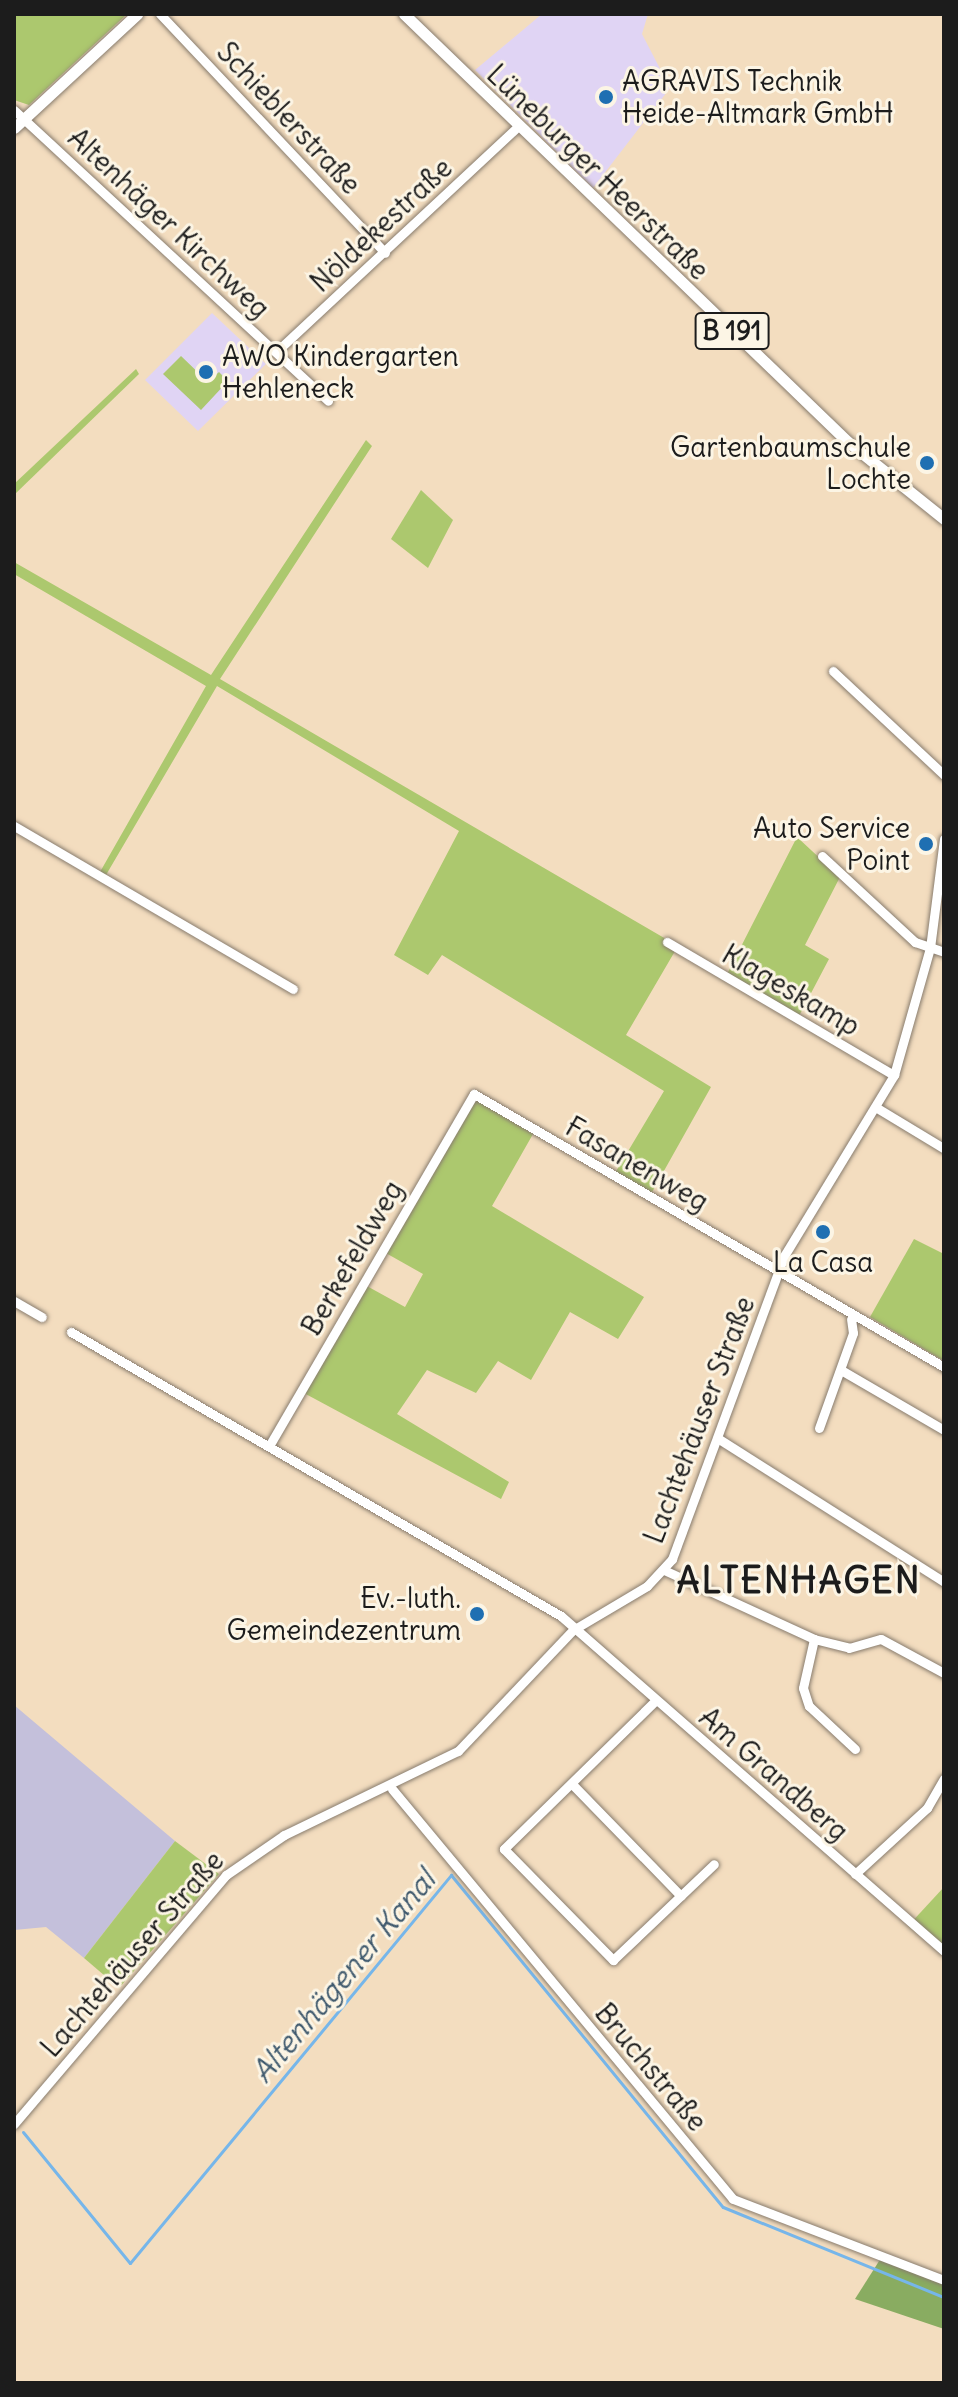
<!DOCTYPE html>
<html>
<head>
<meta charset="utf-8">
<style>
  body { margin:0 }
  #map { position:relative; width:958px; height:2397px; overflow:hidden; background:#f3ddbf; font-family:Delius,sans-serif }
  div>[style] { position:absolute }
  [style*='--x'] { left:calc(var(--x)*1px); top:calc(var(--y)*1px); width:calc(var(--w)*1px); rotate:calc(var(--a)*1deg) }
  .built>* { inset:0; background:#e0d4f4 }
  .industrial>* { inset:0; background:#c4c0db }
  .green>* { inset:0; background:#acc86e }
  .forest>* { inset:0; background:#89ac61 }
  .stream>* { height:3px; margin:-1.5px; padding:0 1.5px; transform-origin:1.5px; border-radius:1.5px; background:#76b6ea }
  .roads { filter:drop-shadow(0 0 2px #887c6e) drop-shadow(0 0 2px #887c6e) }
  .minor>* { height:9px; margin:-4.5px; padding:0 4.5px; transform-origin:4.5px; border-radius:4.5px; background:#fff }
  .major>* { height:11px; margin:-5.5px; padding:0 5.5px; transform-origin:5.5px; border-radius:5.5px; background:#fff }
  .dots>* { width:22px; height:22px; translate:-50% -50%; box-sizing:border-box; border:4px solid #fcf5e5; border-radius:50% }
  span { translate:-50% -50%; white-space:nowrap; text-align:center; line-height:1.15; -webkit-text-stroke:6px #fcf5e5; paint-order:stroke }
  .shield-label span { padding:2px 6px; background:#fcf5e5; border:2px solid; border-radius:6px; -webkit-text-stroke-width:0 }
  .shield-label { font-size:26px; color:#1c1c1c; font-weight:700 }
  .poi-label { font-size:28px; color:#1c1c1c }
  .left { translate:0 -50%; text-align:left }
  .right { translate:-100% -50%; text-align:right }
  .street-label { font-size:28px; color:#1c1c1c }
  .water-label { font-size:30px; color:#405a6e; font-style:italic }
  .district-label { font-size:36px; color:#1c1c1c; font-weight:700; letter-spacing:2px }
  .frame { position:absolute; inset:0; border:16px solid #1c1c1c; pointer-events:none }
</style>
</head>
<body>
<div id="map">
  <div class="built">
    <i style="clip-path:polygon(542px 14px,648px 14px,642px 34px,670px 88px,593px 188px,475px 70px)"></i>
    <i style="clip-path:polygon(212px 313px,266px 364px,198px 431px,145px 380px)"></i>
  </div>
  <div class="industrial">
    <i style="clip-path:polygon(14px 1705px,175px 1841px,84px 1958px,46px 1927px,14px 1930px)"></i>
  </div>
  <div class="green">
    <i style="clip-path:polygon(14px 14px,127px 14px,29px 105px,14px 100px)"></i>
    <i style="clip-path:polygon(181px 356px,208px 382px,219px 372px,228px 381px,201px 410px,163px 374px)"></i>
    <i style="clip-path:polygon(136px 369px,139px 374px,14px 495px,14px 484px)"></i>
    <i style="clip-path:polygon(366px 440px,372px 446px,220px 679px,678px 946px,626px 1035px,711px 1087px,651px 1194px,615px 1173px,664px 1091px,442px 955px,428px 975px,394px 955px,459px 831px,217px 686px,106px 875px,100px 872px,206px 686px,14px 574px,14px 562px,211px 675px)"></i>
    <i style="clip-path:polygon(421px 490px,453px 520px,428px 568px,391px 539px)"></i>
    <i style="clip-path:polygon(797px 837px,840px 877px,805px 945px,829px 959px,799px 1016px,727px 974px)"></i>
    <i style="clip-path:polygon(476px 1100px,533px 1134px,492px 1206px,644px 1297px,618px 1339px,570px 1312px,531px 1380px,498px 1361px,476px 1393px,427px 1370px,397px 1414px,509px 1482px,501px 1499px,302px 1392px,365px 1285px,405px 1307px,423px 1274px,384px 1252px)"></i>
    <i style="clip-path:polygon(914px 1239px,944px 1254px,944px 1361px,870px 1317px)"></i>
    <i style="clip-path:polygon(175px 1841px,219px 1874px,119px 1988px,84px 1958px)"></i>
    <i style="clip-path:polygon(944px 1887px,944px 1955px,908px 1926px)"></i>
  </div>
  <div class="forest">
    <i style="clip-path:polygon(881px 2258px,944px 2282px,944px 2329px,855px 2299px)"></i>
  </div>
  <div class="stream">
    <i style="--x:23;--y:2132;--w:169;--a:50.8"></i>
    <i style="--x:130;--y:2263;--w:504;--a:-50.4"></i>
    <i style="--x:451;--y:1875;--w:429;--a:50.7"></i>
    <i style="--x:723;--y:2207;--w:239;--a:22.2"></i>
  </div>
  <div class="roads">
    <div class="minor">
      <i style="--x:160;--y:14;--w:328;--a:46.7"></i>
      <i style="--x:14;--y:110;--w:428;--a:42.8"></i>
      <i style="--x:276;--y:352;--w:327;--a:-43"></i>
      <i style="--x:833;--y:671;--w:152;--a:43.1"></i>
      <i style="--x:14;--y:826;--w:323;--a:30.3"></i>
      <i style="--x:822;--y:856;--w:127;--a:42.8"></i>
      <i style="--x:915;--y:942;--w:31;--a:19"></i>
      <i style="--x:667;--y:942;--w:263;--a:30.4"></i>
      <i style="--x:877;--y:1108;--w:77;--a:31.2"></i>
      <i style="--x:14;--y:1301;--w:32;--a:30"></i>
      <i style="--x:71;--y:1332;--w:566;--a:30.1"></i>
      <i style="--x:561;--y:1616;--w:509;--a:41.18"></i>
      <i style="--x:841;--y:1370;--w:119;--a:30.2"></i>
      <i style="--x:819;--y:1428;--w:101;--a:-70.3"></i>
      <i style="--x:853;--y:1333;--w:14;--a:-98"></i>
      <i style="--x:719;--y:1439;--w:267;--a:32.4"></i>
      <i style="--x:269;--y:1446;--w:407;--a:-59.8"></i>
      <i style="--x:474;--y:1094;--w:544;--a:30.15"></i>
      <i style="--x:664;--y:1570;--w:165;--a:24.7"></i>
      <i style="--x:814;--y:1639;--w:36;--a:14"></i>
      <i style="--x:849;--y:1648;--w:33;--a:-16"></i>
      <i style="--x:881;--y:1639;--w:72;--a:28.4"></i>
      <i style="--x:814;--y:1639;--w:50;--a:102.7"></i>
      <i style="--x:803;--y:1688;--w:19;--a:72"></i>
      <i style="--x:809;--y:1706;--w:63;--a:43.1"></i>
      <i style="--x:656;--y:1700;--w:213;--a:135.6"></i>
      <i style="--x:504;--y:1849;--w:156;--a:45.5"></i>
      <i style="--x:613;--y:1960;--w:139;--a:-43.5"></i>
      <i style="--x:572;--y:1784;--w:156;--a:45.8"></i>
      <i style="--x:392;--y:1789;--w:533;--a:50.25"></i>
      <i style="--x:733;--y:2199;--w:226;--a:21"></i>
      <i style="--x:855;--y:1874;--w:98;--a:-42.5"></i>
      <i style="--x:927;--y:1808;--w:34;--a:-60"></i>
      <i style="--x:14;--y:2124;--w:327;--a:-49.6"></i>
      <i style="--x:226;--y:1875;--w:70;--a:-34.6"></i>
      <i style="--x:284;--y:1835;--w:193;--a:-25.8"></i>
      <i style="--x:458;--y:1751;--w:167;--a:-46.5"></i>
      <i style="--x:573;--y:1630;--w:86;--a:-30.7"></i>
      <i style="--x:647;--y:1586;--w:37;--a:-47"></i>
      <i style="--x:672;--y:1559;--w:323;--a:-69.7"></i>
      <i style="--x:784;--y:1256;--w:212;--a:-58.7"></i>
      <i style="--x:894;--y:1075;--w:132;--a:-74.2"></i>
      <i style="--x:930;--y:948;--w:110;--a:-82.7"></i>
    </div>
    <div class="major">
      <i style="--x:404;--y:14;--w:617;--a:43.95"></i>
      <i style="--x:848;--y:442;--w:123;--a:38.7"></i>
      <i style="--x:14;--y:128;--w:168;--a:-42.8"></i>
    </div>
  </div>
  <div class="dots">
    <i style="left:606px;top:97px;background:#1f6fb2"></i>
    <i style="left:206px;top:372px;background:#1f6fb2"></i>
    <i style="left:927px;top:463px;background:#1f6fb2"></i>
    <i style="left:926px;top:844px;background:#1f6fb2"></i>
    <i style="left:823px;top:1232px;background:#1f6fb2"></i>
    <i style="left:477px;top:1614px;background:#1f6fb2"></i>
  </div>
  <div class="shield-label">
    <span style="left:732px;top:331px">B 191</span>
  </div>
  <div class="poi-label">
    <span class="left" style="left:622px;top:97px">AGRAVIS Technik<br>Heide-Altmark GmbH</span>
    <span class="left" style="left:222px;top:372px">AWO Kindergarten<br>Hehleneck</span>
    <span class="right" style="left:911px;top:463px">Gartenbaumschule<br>Lochte</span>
    <span class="right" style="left:910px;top:844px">Auto Service<br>Point</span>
    <span style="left:823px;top:1262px">La Casa</span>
    <span class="right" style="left:461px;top:1614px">Ev.-luth.<br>Gemeindezentrum</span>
  </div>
  <div class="street-label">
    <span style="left:289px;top:118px;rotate:47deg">Schieblerstraße</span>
    <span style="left:598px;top:172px;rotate:44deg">Lüneburger Heerstraße</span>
    <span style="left:169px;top:223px;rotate:43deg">Altenhäger Kirchweg</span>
    <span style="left:381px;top:225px;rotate:-43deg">Nöldekestraße</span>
    <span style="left:791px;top:990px;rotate:30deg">Klageskamp</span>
    <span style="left:637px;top:1164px;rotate:30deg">Fasanenweg</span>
    <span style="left:352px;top:1258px;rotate:-60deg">Berkefeldweg</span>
    <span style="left:699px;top:1420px;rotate:-69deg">Lachtehäuser Straße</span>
    <span style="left:774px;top:1774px;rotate:41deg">Am Grandberg</span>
    <span style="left:132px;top:1954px;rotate:-49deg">Lachtehäuser Straße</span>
    <span style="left:651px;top:2067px;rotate:50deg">Bruchstraße</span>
  </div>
  <div class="water-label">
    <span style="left:343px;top:1976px;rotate:-50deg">Altenhägener Kanal</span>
  </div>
  <div class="district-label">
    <span style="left:799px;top:1581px">ALTENHAGEN</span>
  </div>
  <div class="frame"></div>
</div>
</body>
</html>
